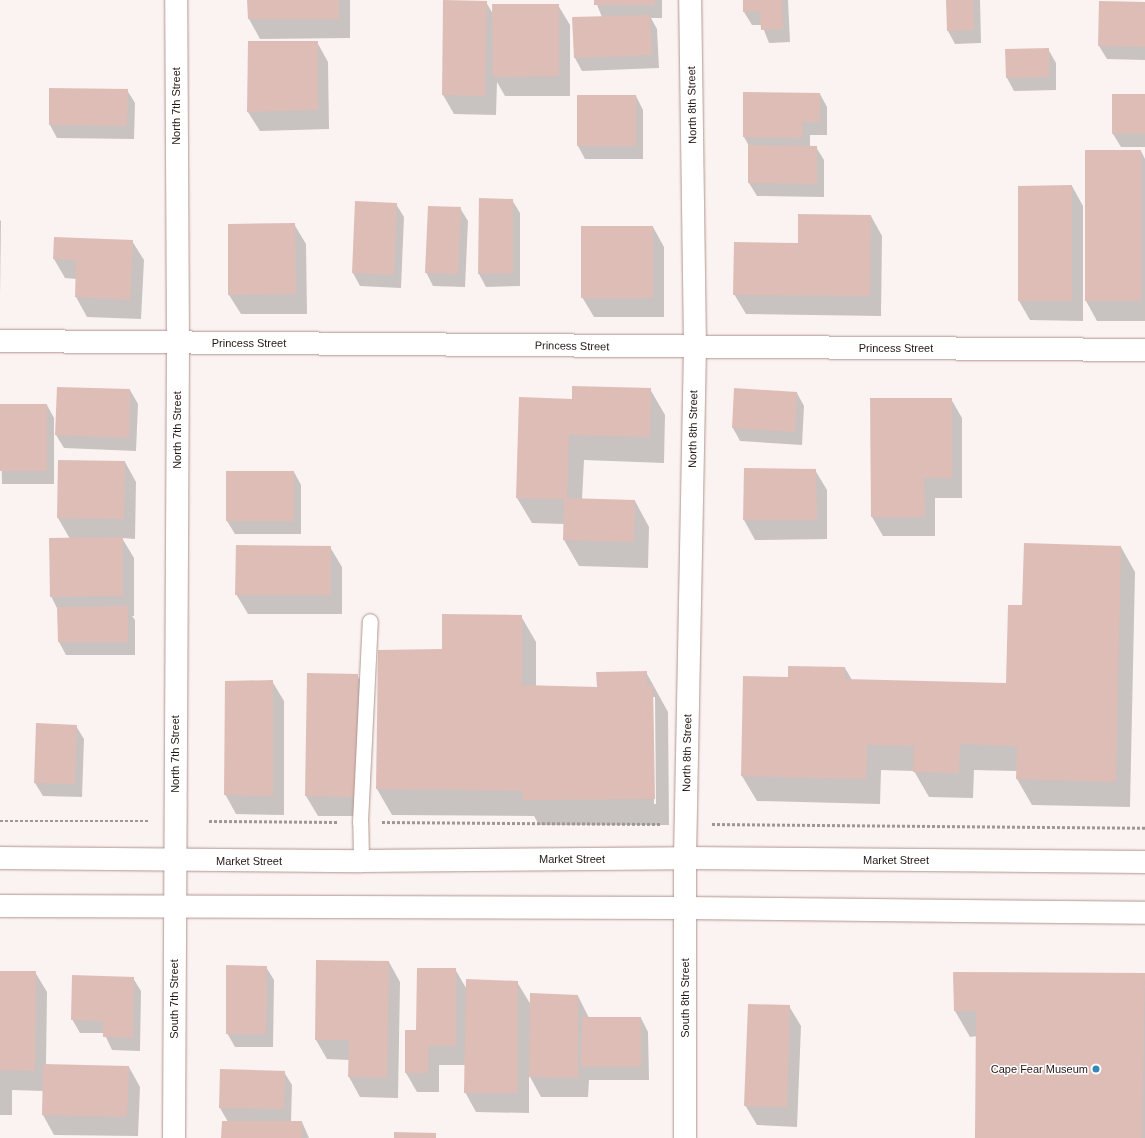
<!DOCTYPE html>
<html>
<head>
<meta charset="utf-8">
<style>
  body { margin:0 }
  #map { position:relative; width:1145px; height:1138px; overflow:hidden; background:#faf3f1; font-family:Arial,sans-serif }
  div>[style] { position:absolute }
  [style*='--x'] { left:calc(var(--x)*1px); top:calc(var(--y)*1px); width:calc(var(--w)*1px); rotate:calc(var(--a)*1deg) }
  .shadow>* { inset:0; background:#0003 }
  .building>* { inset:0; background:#dfbdb7 }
  .path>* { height:2.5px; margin-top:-1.25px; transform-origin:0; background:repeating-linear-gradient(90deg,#a09795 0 3px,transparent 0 5px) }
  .roads { filter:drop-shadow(0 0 1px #b3948e) drop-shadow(0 0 1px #b3948e) }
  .lane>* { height:15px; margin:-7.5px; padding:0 7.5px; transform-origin:7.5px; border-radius:7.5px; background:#fff }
  .street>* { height:22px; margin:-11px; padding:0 11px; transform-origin:11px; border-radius:11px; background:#fff }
  .secondary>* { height:22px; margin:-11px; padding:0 11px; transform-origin:11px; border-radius:11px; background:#fff }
  .primary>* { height:22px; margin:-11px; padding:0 11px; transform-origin:11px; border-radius:11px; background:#fff }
  .dots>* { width:11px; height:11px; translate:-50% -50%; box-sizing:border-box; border:2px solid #fff; border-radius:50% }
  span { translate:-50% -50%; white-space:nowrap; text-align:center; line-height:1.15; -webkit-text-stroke:3px #fff; paint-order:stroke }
  .street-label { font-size:11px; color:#231715 }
  .poi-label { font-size:11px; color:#231715 }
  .right { translate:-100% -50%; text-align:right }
</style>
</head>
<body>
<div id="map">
  <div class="shadow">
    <i style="clip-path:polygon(248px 0,350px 0,350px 38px,260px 39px,249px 19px)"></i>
    <i style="clip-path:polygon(595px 0,662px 0,662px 18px,651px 18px,657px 29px,659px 68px,582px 71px,575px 58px,602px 17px)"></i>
    <i style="clip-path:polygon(744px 0,788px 0,790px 42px,769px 43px,762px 25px,752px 25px,744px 12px)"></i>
    <i style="clip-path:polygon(947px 0,980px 0,981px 43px,955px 44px,948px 31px)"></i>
    <i style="clip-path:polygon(486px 2px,493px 14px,558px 5px,570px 25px,570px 96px,505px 96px,497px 82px,496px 115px,454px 114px,443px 95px)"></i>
    <i style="clip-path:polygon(1145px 3px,1145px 60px,1107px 59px,1099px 46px)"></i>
    <i style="clip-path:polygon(317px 42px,328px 62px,329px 129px,260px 131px,248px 112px)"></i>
    <i style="clip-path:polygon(1048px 49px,1056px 63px,1056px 90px,1014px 91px,1007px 78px,1006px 50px)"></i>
    <i style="clip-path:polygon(50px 89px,127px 90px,135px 103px,134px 139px,57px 138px,50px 125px)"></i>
    <i style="clip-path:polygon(820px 94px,827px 107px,827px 135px,810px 135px,810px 147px,816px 147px,824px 160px,824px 197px,757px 196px,749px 183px,749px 146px,744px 137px)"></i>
    <i style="clip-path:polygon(1113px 95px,1145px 95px,1145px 147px,1121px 147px,1113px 134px)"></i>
    <i style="clip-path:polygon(636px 96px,643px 110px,643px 159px,585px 159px,578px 146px)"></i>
    <i style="clip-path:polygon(1086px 151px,1141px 151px,1145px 159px,1145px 321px,1097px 321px,1086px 301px)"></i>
    <i style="clip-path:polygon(1072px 186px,1083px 206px,1083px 321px,1030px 320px,1019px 301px)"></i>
    <i style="clip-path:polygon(512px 200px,520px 213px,520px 286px,486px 287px,479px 274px)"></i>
    <i style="clip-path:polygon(396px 204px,404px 217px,401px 288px,360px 286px,353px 273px)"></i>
    <i style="clip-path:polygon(460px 208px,468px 221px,465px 287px,433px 286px,426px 272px)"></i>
    <i style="clip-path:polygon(871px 216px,882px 236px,881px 316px,746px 314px,734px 294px,799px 244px)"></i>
    <i style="clip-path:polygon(0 220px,1px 221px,0 297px)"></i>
    <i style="clip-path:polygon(294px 224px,306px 244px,307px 314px,241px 314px,229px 295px)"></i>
    <i style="clip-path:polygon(653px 227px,664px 247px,664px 317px,594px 317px,582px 297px)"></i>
    <i style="clip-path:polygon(132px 241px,144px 260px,141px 319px,87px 317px,76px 297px,76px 279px,65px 278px,54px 259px)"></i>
    <i style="clip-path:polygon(650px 389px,665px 415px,664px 463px,584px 460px,582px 500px,635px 501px,649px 527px,648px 568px,579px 566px,564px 540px,564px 524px,532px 523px,517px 498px,572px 400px)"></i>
    <i style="clip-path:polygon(130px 390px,138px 404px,136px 451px,64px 448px,56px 435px)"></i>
    <i style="clip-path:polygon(797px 393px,804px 406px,802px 445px,740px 441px,733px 428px)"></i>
    <i style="clip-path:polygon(951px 399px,962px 418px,962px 498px,935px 498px,935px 536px,883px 536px,872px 517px)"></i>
    <i style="clip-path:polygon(0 405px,47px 405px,54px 418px,54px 484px,2px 484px)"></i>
    <i style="clip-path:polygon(125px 462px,136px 482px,135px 539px,122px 538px,134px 558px,134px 616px,132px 616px,135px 620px,135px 655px,66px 655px,59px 642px,58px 610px,51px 596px,70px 539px,58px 518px)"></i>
    <i style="clip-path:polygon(745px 469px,815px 470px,827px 490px,827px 539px,755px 540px,744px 520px)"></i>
    <i style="clip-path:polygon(294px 472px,301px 485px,301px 534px,235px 534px,227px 521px)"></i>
    <i style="clip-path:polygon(330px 547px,342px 567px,342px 614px,248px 614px,236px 594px)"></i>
    <i style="clip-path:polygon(1121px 547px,1135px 572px,1130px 807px,1032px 805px,1017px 779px,1017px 771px,974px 770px,973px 798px,929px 797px,914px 771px,881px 770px,880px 804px,757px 801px,742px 776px,789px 678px,845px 668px,852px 680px,1007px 684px,1023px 606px)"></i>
    <i style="clip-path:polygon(evenodd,521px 616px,536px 642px,536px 686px,598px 688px,646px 672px,668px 712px,669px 825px,539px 825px,534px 816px,392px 815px,377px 789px,443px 650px,521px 616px,653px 697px,655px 697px,656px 804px,654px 804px,653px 697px)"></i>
    <i style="clip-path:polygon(357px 675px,369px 695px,367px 816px,318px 816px,306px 796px)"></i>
    <i style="clip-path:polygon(272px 681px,284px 701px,284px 815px,236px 814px,225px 794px)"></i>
    <i style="clip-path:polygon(76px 726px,84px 739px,82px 797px,43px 796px,35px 783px)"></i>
    <i style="clip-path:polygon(389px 962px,400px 982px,398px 1098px,360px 1097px,349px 1077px,349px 1060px,327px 1059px,316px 1040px)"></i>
    <i style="clip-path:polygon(266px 967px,274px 980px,273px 1047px,235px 1047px,227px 1033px)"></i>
    <i style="clip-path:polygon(455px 969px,466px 988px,517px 982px,531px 1005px,578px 996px,589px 1018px,641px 1018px,648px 1032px,649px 1080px,589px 1080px,588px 1097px,541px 1097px,529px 1075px,529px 1113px,476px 1112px,465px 1092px,465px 1065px,439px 1065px,439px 1092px,417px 1092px,406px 1073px,417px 1031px)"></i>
    <i style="clip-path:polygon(0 972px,35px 972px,47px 992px,46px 1065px,129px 1067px,140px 1087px,138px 1136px,54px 1135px,43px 1115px,44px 1091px,12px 1090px,12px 1115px,0 1115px)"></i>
    <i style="clip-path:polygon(954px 973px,1145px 974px,1145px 1138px,976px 1138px,977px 1036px,970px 1037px,955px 1011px)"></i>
    <i style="clip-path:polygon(133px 978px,141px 991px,140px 1051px,112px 1050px,104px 1033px,80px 1033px,72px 1019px)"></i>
    <i style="clip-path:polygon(789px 1006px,801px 1026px,797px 1127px,757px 1125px,745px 1105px)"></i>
    <i style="clip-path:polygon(284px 1072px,292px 1085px,291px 1122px,302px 1122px,309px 1138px,222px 1138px,228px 1122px,220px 1108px)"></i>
  </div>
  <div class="building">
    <i style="clip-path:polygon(247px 0,339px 0,339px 19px,248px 19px)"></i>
    <i style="clip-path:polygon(443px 0,487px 1px,485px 96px,442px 95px)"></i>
    <i style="clip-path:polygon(594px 0,655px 0,655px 5px,594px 5px)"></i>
    <i style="clip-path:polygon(743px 0,782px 0,783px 29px,761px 30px,760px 11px,743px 12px)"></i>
    <i style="clip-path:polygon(946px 0,973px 0,974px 30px,947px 31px)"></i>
    <i style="clip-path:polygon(1099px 1px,1145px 2px,1145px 47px,1098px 46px)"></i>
    <i style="clip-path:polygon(492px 4px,559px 4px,559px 76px,493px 77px)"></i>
    <i style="clip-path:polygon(650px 15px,652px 55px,574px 58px,572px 17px)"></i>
    <i style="clip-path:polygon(248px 41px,318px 41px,318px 110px,247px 112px)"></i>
    <i style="clip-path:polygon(1049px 48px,1049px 77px,1006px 78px,1005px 49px)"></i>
    <i style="clip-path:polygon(49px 88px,128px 89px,127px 126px,49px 125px)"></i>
    <i style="clip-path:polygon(743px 92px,820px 93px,820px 122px,803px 122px,802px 138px,743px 137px)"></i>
    <i style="clip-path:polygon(1112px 94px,1145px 94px,1145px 134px,1112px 134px)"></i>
    <i style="clip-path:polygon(577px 95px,636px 95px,636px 146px,577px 146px)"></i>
    <i style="clip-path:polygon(748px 145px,817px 146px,817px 184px,748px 183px)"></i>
    <i style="clip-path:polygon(1085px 150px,1141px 150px,1141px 301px,1085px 301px)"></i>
    <i style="clip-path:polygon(1072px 185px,1072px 301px,1018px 301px,1018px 186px)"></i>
    <i style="clip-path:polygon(479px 198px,513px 199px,513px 273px,478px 274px)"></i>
    <i style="clip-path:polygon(355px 201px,397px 203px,394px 275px,352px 273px)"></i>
    <i style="clip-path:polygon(428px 206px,461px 207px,458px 274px,425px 273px)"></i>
    <i style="clip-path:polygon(798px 214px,871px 215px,870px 296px,733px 295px,734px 242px,798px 243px)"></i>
    <i style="clip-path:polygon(295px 223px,296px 294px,228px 295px,228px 224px)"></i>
    <i style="clip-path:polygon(581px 226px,653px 226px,653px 298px,581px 298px)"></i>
    <i style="clip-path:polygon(54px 237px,133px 240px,130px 300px,75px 297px,76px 260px,53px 259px)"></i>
    <i style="clip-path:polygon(572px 386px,651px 388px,650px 437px,569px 435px,567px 498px,635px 500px,634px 542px,563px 540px,564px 499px,516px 498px,519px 397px,572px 399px)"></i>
    <i style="clip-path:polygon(57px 387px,130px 389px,129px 438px,55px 435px)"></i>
    <i style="clip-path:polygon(734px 388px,797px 392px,795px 432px,732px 428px)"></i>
    <i style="clip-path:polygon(870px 398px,952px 398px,952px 478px,924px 478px,925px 517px,871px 517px)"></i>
    <i style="clip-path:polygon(0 404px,47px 404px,47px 471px,0 471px)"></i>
    <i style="clip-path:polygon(58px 460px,125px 461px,124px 519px,57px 518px)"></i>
    <i style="clip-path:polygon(744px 468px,816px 469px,817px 520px,743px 520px)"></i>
    <i style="clip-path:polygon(226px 471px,294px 471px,294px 521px,226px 521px)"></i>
    <i style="clip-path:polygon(123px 537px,123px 596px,50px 597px,49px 538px)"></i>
    <i style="clip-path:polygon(1024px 543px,1121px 546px,1116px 782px,1016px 779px,1017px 746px,960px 744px,959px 773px,913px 772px,914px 746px,867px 745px,866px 779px,741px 776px,743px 676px,788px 677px,788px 666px,845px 667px,845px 679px,1006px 683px,1008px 605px,1022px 605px)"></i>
    <i style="clip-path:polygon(236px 545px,331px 546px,331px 595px,235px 595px)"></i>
    <i style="clip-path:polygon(128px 606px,128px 642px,58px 642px,57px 607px)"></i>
    <i style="clip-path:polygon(442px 614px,522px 615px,522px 685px,597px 687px,596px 672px,647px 671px,647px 686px,653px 685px,655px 799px,523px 800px,522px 791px,376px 789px,378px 650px,442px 649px)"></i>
    <i style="clip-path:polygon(307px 673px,358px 674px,356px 797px,305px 796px)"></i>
    <i style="clip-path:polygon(273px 680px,273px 796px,224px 795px,225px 681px)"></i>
    <i style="clip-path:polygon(36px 723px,77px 725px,75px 784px,34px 783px)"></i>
    <i style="clip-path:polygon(316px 960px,389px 961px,387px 1078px,348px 1077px,349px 1040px,315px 1040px)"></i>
    <i style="clip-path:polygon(226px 965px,267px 966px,266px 1034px,226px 1034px)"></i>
    <i style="clip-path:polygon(417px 968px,456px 968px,456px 1046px,428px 1046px,428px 1073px,405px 1073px,405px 1030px,416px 1030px)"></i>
    <i style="clip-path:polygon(0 971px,36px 971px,35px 1071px,0 1070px)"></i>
    <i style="clip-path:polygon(953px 972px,1145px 973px,1142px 1138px,975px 1138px,976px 1011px,954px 1011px)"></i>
    <i style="clip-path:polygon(72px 975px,134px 977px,133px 1038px,103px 1037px,103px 1021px,71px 1020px)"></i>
    <i style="clip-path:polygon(466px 979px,518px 981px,518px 1093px,464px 1093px)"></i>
    <i style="clip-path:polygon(530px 993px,578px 995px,578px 1078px,529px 1077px)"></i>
    <i style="clip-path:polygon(748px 1004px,790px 1005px,787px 1107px,744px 1106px)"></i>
    <i style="clip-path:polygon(582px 1017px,641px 1017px,641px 1067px,581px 1067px)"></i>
    <i style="clip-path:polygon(43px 1064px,129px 1066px,127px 1117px,42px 1115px)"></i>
    <i style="clip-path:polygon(220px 1069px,285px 1071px,284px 1109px,219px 1108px)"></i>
    <i style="clip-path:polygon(222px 1121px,302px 1121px,302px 1138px,221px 1138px)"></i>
    <i style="clip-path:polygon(394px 1132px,436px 1133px,436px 1138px,394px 1138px)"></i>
  </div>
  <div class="path">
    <i style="--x:0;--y:821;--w:149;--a:0"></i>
    <i style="--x:209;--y:821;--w:128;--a:0.4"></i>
    <i style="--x:382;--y:822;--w:279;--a:0.4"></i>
    <i style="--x:712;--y:824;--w:433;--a:0.5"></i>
  </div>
  <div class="roads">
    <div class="lane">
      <i style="--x:361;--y:861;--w:39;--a:-91"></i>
      <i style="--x:360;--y:822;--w:201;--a:-87.2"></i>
    </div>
    <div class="street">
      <i style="--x:0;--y:341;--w:1145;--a:0.45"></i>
      <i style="--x:685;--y:858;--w:511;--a:-88.88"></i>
      <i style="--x:695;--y:347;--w:347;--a:-90.8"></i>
      <i style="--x:174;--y:1138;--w:796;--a:-89.71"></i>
      <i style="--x:178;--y:342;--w:342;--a:-90.3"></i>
    </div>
    <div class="secondary">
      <i style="--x:685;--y:1138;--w:280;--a:-90"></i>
    </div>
    <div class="primary">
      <i style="--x:0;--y:858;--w:361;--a:0.5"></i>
      <i style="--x:361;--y:861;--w:324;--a:-0.5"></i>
      <i style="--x:685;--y:858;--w:460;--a:0.5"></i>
      <i style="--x:0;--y:906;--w:685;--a:0.17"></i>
      <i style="--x:685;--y:908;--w:460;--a:0.6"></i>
    </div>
  </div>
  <div class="dots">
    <i style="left:1096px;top:1069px;background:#3786b8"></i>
  </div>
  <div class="street-label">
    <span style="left:692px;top:105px;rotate:-91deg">North 8th Street</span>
    <span style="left:176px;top:106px;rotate:-90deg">North 7th Street</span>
    <span style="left:249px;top:343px">Princess Street</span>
    <span style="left:572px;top:346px;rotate:1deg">Princess Street</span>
    <span style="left:896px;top:348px">Princess Street</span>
    <span style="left:693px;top:429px;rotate:-89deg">North 8th Street</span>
    <span style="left:177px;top:430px;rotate:-90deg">North 7th Street</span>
    <span style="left:687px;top:753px;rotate:-89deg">North 8th Street</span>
    <span style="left:175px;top:754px;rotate:-90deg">North 7th Street</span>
    <span style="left:572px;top:859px">Market Street</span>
    <span style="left:896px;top:860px">Market Street</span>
    <span style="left:249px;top:861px">Market Street</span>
    <span style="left:685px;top:998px;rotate:-90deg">South 8th Street</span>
    <span style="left:174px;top:999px;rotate:-90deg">South 7th Street</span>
  </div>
  <div class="poi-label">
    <span class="right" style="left:1088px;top:1069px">Cape Fear Museum</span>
  </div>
</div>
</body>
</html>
